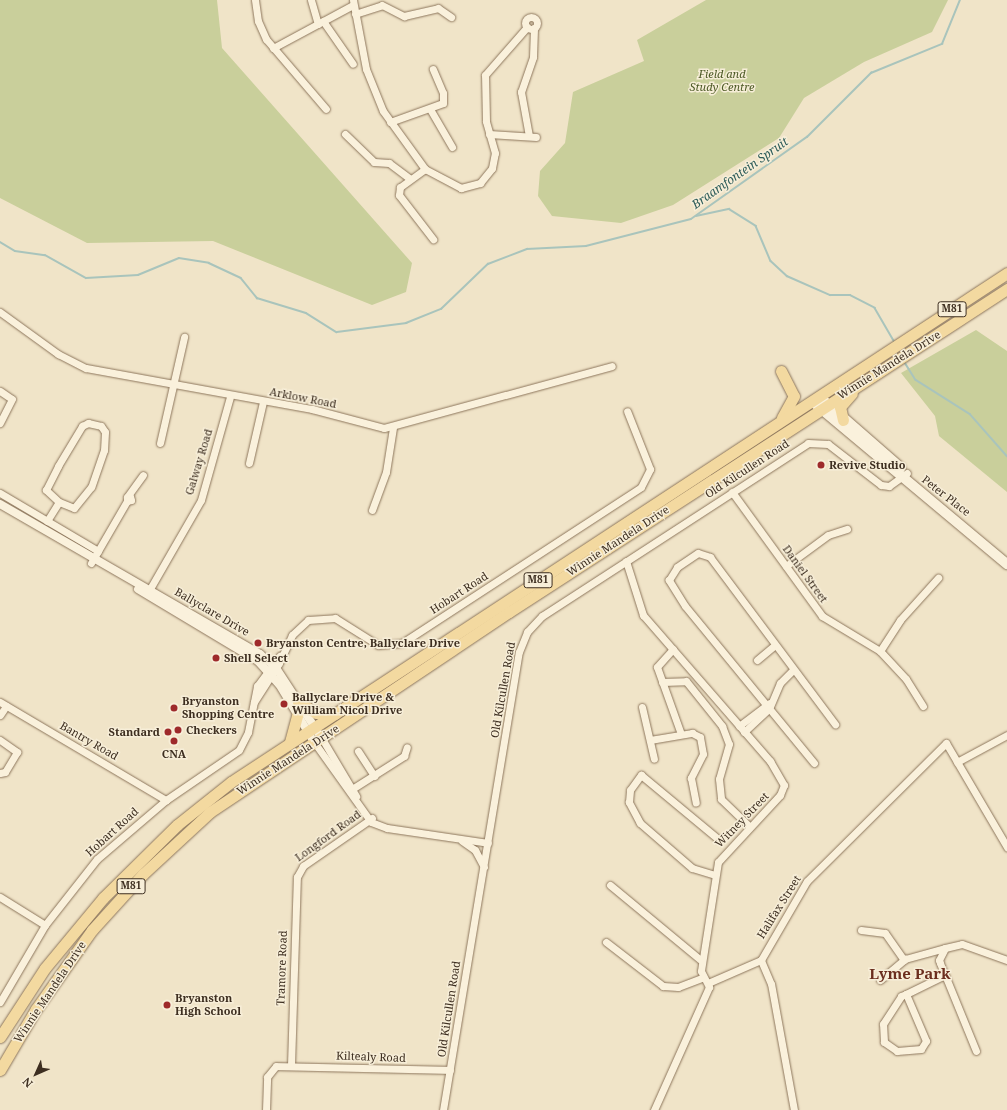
<!DOCTYPE html>
<html>
<head>
<meta charset="utf-8">
<style>
  body { margin:0 }
  #map { position:relative; width:1007px; height:1110px; overflow:hidden; background:#f0e4c8; font-family:"Noto Serif",serif }
  div>[style] { position:absolute }
  [style*='--x'] { left:calc(var(--x)*1px); top:calc(var(--y)*1px); width:calc(var(--w)*1px); rotate:calc(var(--a)*1deg) }
  .green>* { inset:0; background:#c9cf9b }
  .stream>* { height:1.5px; margin:-0.75px; padding:0 0.75px; transform-origin:0.75px; border-radius:0.75px; background:#a9c4bc }
  .roads { filter:drop-shadow(0 0 1px #8d765c) drop-shadow(0 0 1px #8d765c) }
  .minor>* { height:7px; margin:-3.5px; padding:0 3.5px; transform-origin:3.5px; border-radius:3.5px; background:#faf1dc }
  .minor>.ring { margin:-3.5px; padding:0; box-sizing:content-box; background:none; border:7px solid #faf1dc; border-radius:50% }
  .tertiary>* { height:8px; margin:-4px; padding:0 4px; transform-origin:4px; border-radius:4px; background:#faf1dc }
  .secondary>* { height:10px; margin:-5px; padding:0 5px; transform-origin:5px; border-radius:5px; background:#faf1dc }
  .primary>* { height:11px; margin:-5.5px; padding:0 5.5px; transform-origin:5.5px; border-radius:5.5px; background:#f3d9a0 }
  .dots>* { width:11px; height:11px; translate:-50% -50%; box-sizing:border-box; border:2px solid #f7eed8; border-radius:50% }
  span { translate:-50% -50%; white-space:nowrap; text-align:center; line-height:1.15; -webkit-text-stroke:3px #f7eed8; paint-order:stroke }
  .shield-label span { padding:1px 3px; background:#f7eed8; border:1px solid; border-radius:3px; -webkit-text-stroke-width:0 }
  .shield-label { font-size:10px; color:#3d2e20; font-weight:700 }
  .park-label { font-size:11px; color:#4d5a26; font-style:italic }
  .street-label { font-size:11px; color:#3d2e20 }
  .poi-label { font-size:11px; color:#3d2e20; font-weight:700 }
  .left { translate:0 -50%; text-align:left }
  .right { translate:-100% -50%; text-align:right }
  .water-label { font-size:12px; color:#2f5d5a; font-style:italic }
  .district-label { font-size:15px; color:#6b2e1e; font-weight:700 }
  .north { position:absolute; left:16px; top:1054px; width:40px; height:40px; -webkit-text-stroke:3px #f7eed8; paint-order:stroke; rotate:225deg; font-size:11px; font-weight:700; line-height:16px; text-align:center; color:#3d2e20 }
  .north::after { content:''; display:block; margin:auto; width:14px; height:18px; background:#3d2e20; clip-path:polygon(50% 0,100% 100%,50% 72%,0 100%) }
</style>
</head>
<body>
<div id="map">
  <div class="green">
    <i style="clip-path:polygon(0 0,217px 0,222px 48px,412px 263px,406px 292px,372px 305px,213px 241px,87px 243px,0 198px)"></i>
    <i style="clip-path:polygon(706px 0,948px 0,932px 32px,864px 62px,804px 98px,779px 138px,673px 205px,621px 223px,552px 216px,538px 196px,540px 171px,565px 143px,573px 92px,644px 61px,637px 40px)"></i>
    <i style="clip-path:polygon(976px 330px,1007px 351px,1007px 492px,939px 436px,935px 416px,901px 373px)"></i>
  </div>
  <div class="stream">
    <i style="--x:696;--y:216;--w:34;--a:-12"></i>
    <i style="--x:729;--y:209;--w:32;--a:32"></i>
    <i style="--x:756;--y:226;--w:38;--a:67"></i>
    <i style="--x:771;--y:261;--w:22;--a:43"></i>
    <i style="--x:787;--y:276;--w:47;--a:23.8"></i>
    <i style="--x:830;--y:295;--w:20;--a:0"></i>
    <i style="--x:850;--y:295;--w:28;--a:27"></i>
    <i style="--x:875;--y:308;--w:39;--a:60"></i>
    <i style="--x:0;--y:242;--w:17;--a:31"></i>
    <i style="--x:15;--y:251;--w:30;--a:8"></i>
    <i style="--x:45;--y:255;--w:47;--a:29.3"></i>
    <i style="--x:86;--y:278;--w:52;--a:-3.3"></i>
    <i style="--x:138;--y:275;--w:44;--a:-22.5"></i>
    <i style="--x:179;--y:258;--w:30;--a:9"></i>
    <i style="--x:209;--y:263;--w:35;--a:25"></i>
    <i style="--x:241;--y:278;--w:26;--a:51"></i>
    <i style="--x:257;--y:298;--w:51;--a:17"></i>
    <i style="--x:306;--y:313;--w:36;--a:32"></i>
    <i style="--x:337;--y:332;--w:70;--a:-7.4"></i>
    <i style="--x:406;--y:323;--w:38;--a:-22"></i>
    <i style="--x:441;--y:309;--w:65;--a:-43.8"></i>
    <i style="--x:488;--y:264;--w:42;--a:-21"></i>
    <i style="--x:527;--y:249;--w:59;--a:-2.9"></i>
    <i style="--x:586;--y:246;--w:108;--a:-14.4"></i>
    <i style="--x:691;--y:219;--w:142;--a:-35.3"></i>
    <i style="--x:807;--y:137;--w:91;--a:-45"></i>
    <i style="--x:871;--y:73;--w:77;--a:-22.2"></i>
    <i style="--x:942;--y:44;--w:48;--a:-67.8"></i>
    <i style="--x:904;--y:361;--w:22;--a:58"></i>
    <i style="--x:916;--y:380;--w:64;--a:32.2"></i>
    <i style="--x:970;--y:414;--w:56;--a:48.6"></i>
  </div>
  <div class="roads">
    <div class="minor">
      <i style="--x:255;--y:0;--w:21;--a:82"></i>
      <i style="--x:258;--y:21;--w:20;--a:66"></i>
      <i style="--x:266;--y:39;--w:92;--a:49.4"></i>
      <i style="--x:311;--y:0;--w:25;--a:74"></i>
      <i style="--x:353;--y:0;--w:70;--a:79.3"></i>
      <i style="--x:366;--y:69;--w:45;--a:68"></i>
      <i style="--x:383;--y:111;--w:72;--a:54.1"></i>
      <i style="--x:425;--y:169;--w:41;--a:27.8"></i>
      <i style="--x:461;--y:188;--w:20;--a:-15"></i>
      <i style="--x:480;--y:183;--w:19;--a:-51"></i>
      <i style="--x:492;--y:168;--w:15;--a:-79"></i>
      <i style="--x:495;--y:153;--w:33;--a:-106"></i>
      <i style="--x:486;--y:121;--w:46;--a:-91.2"></i>
      <i style="--x:485;--y:75;--w:64;--a:-48.8"></i>
      <i style="--x:355;--y:14;--w:28;--a:-18"></i>
      <i style="--x:382;--y:5;--w:25;--a:27"></i>
      <i style="--x:404;--y:16;--w:35;--a:-13"></i>
      <i style="--x:438;--y:8;--w:16;--a:35"></i>
      <i class="ring" style="left:525px;top:17px;width:5px;height:5px"></i>
      <i style="--x:323;--y:21;--w:52;--a:55.1"></i>
      <i style="--x:273;--y:48;--w:91;--a:-28.3"></i>
      <i style="--x:430;--y:109;--w:44;--a:59.9"></i>
      <i style="--x:390;--y:122;--w:56;--a:-19.7"></i>
      <i style="--x:443;--y:103;--w:10;--a:-90"></i>
      <i style="--x:443;--y:93;--w:26;--a:-113"></i>
      <i style="--x:345;--y:134;--w:40;--a:44"></i>
      <i style="--x:374;--y:162;--w:15;--a:4"></i>
      <i style="--x:389;--y:163;--w:26;--a:37"></i>
      <i style="--x:489;--y:134;--w:47;--a:3.7"></i>
      <i style="--x:529;--y:136;--w:45;--a:-100.3"></i>
      <i style="--x:521;--y:92;--w:37;--a:-71"></i>
      <i style="--x:533;--y:57;--w:29;--a:-88"></i>
      <i style="--x:425;--y:169;--w:31;--a:144"></i>
      <i style="--x:400;--y:187;--w:8;--a:97"></i>
      <i style="--x:399;--y:195;--w:56;--a:52.3"></i>
      <i style="--x:0;--y:312;--w:72;--a:35.9"></i>
      <i style="--x:58;--y:354;--w:31;--a:27"></i>
      <i style="--x:86;--y:368;--w:230;--a:10.3"></i>
      <i style="--x:312;--y:409;--w:74;--a:14.8"></i>
      <i style="--x:384;--y:428;--w:236;--a:-15.2"></i>
      <i style="--x:0;--y:391;--w:14;--a:34"></i>
      <i style="--x:12;--y:399;--w:27;--a:117"></i>
      <i style="--x:160;--y:443;--w:109;--a:-77.2"></i>
      <i style="--x:249;--y:463;--w:63;--a:-77.1"></i>
      <i style="--x:732;--y:492;--w:153;--a:54"></i>
      <i style="--x:822;--y:616;--w:68;--a:31.1"></i>
      <i style="--x:880;--y:651;--w:38;--a:47"></i>
      <i style="--x:906;--y:679;--w:32;--a:58"></i>
      <i style="--x:0;--y:493;--w:114;--a:30.6"></i>
      <i style="--x:130;--y:496;--w:4;--a:76"></i>
      <i style="--x:131;--y:500;--w:4;--a:166"></i>
      <i style="--x:127;--y:501;--w:4;--a:-90"></i>
      <i style="--x:127;--y:497;--w:27;--a:-54"></i>
      <i style="--x:372;--y:510;--w:40;--a:-69.8"></i>
      <i style="--x:386;--y:472;--w:45;--a:-81"></i>
      <i style="--x:47;--y:521;--w:22;--a:-58"></i>
      <i style="--x:59;--y:502;--w:18;--a:-137"></i>
      <i style="--x:46;--y:490;--w:27;--a:-63"></i>
      <i style="--x:58;--y:466;--w:47;--a:-59"></i>
      <i style="--x:82;--y:426;--w:7;--a:-27"></i>
      <i style="--x:88;--y:423;--w:13;--a:13"></i>
      <i style="--x:101;--y:426;--w:7;--a:56"></i>
      <i style="--x:105;--y:432;--w:18;--a:93"></i>
      <i style="--x:104;--y:450;--w:39;--a:109"></i>
      <i style="--x:91;--y:487;--w:27;--a:129"></i>
      <i style="--x:74;--y:508;--w:16;--a:-158"></i>
      <i style="--x:626;--y:561;--w:57;--a:72.5"></i>
      <i style="--x:643;--y:615;--w:194;--a:49"></i>
      <i style="--x:770;--y:761;--w:28;--a:60"></i>
      <i style="--x:784;--y:785;--w:11;--a:112"></i>
      <i style="--x:780;--y:795;--w:91;--a:132.8"></i>
      <i style="--x:718;--y:862;--w:110;--a:98.9"></i>
      <i style="--x:701;--y:971;--w:18;--a:63"></i>
      <i style="--x:709;--y:987;--w:135;--a:114.1"></i>
      <i style="--x:91;--y:563;--w:72;--a:-59.9"></i>
      <i style="--x:786;--y:566;--w:52;--a:-36.4"></i>
      <i style="--x:828;--y:535;--w:20;--a:-18"></i>
      <i style="--x:147;--y:594;--w:108;--a:-60.1"></i>
      <i style="--x:201;--y:500;--w:107;--a:-74.3"></i>
      <i style="--x:673;--y:649;--w:24;--a:132"></i>
      <i style="--x:657;--y:667;--w:71;--a:70.3"></i>
      <i style="--x:880;--y:651;--w:37;--a:-57"></i>
      <i style="--x:900;--y:620;--w:57;--a:-47.9"></i>
      <i style="--x:757;--y:660;--w:23;--a:-40"></i>
      <i style="--x:662;--y:682;--w:24;--a:-2"></i>
      <i style="--x:686;--y:681;--w:58;--a:51.3"></i>
      <i style="--x:722;--y:726;--w:19;--a:69"></i>
      <i style="--x:729;--y:744;--w:36;--a:106"></i>
      <i style="--x:719;--y:779;--w:20;--a:84"></i>
      <i style="--x:721;--y:799;--w:40;--a:44"></i>
      <i style="--x:0;--y:702;--w:193;--a:30.6"></i>
      <i style="--x:254;--y:702;--w:46;--a:-57.3"></i>
      <i style="--x:279;--y:663;--w:31;--a:-65"></i>
      <i style="--x:292;--y:635;--w:22;--a:-43"></i>
      <i style="--x:308;--y:620;--w:27;--a:-4"></i>
      <i style="--x:335;--y:618;--w:51;--a:32.1"></i>
      <i style="--x:378;--y:645;--w:24;--a:-5"></i>
      <i style="--x:402;--y:643;--w:285;--a:-33.1"></i>
      <i style="--x:641;--y:487;--w:20;--a:-63"></i>
      <i style="--x:650;--y:469;--w:62;--a:-111.6"></i>
      <i style="--x:642;--y:707;--w:53;--a:77"></i>
      <i style="--x:0;--y:715;--w:11;--a:-56"></i>
      <i style="--x:739;--y:726;--w:38;--a:-37"></i>
      <i style="--x:744;--y:732;--w:34;--a:-43"></i>
      <i style="--x:769;--y:709;--w:28;--a:-67"></i>
      <i style="--x:780;--y:683;--w:18;--a:-45"></i>
      <i style="--x:321;--y:737;--w:69;--a:59.3"></i>
      <i style="--x:0;--y:740;--w:21;--a:35"></i>
      <i style="--x:17;--y:752;--w:23;--a:121"></i>
      <i style="--x:5;--y:772;--w:5;--a:169"></i>
      <i style="--x:650;--y:740;--w:43;--a:-9.5"></i>
      <i style="--x:692;--y:733;--w:9;--a:27"></i>
      <i style="--x:700;--y:737;--w:17;--a:80"></i>
      <i style="--x:703;--y:754;--w:27;--a:117"></i>
      <i style="--x:691;--y:778;--w:25;--a:79"></i>
      <i style="--x:314;--y:742;--w:98;--a:54.5"></i>
      <i style="--x:371;--y:822;--w:17;--a:21"></i>
      <i style="--x:387;--y:828;--w:102;--a:8.4"></i>
      <i style="--x:358;--y:751;--w:30;--a:57"></i>
      <i style="--x:957;--y:762;--w:57;--a:-28.4"></i>
      <i style="--x:814;--y:763;--w:203;--a:-129.4"></i>
      <i style="--x:685;--y:606;--w:31;--a:-122"></i>
      <i style="--x:669;--y:580;--w:15;--a:-58"></i>
      <i style="--x:677;--y:567;--w:25;--a:-34"></i>
      <i style="--x:698;--y:553;--w:13;--a:18"></i>
      <i style="--x:710;--y:557;--w:209;--a:53.2"></i>
      <i style="--x:352;--y:789;--w:62;--a:-32.4"></i>
      <i style="--x:404;--y:756;--w:9;--a:-72"></i>
      <i style="--x:462;--y:841;--w:16;--a:35"></i>
      <i style="--x:475;--y:850;--w:19;--a:62"></i>
      <i style="--x:715;--y:875;--w:24;--a:-163"></i>
      <i style="--x:692;--y:868;--w:69;--a:-139.1"></i>
      <i style="--x:640;--y:823;--w:24;--a:-118"></i>
      <i style="--x:629;--y:802;--w:12;--a:-85"></i>
      <i style="--x:630;--y:790;--w:19;--a:-54"></i>
      <i style="--x:641;--y:775;--w:99;--a:39.7"></i>
      <i style="--x:610;--y:885;--w:119;--a:39.6"></i>
      <i style="--x:0;--y:897;--w:53;--a:31.9"></i>
      <i style="--x:861;--y:930;--w:24;--a:7"></i>
      <i style="--x:885;--y:933;--w:33;--a:55"></i>
      <i style="--x:606;--y:942;--w:72;--a:37.7"></i>
      <i style="--x:663;--y:986;--w:15;--a:4"></i>
      <i style="--x:678;--y:987;--w:26;--a:-21"></i>
      <i style="--x:945;--y:975;--w:82;--a:67.8"></i>
      <i style="--x:880;--y:980;--w:33;--a:-40"></i>
      <i style="--x:905;--y:959;--w:41;--a:-15.4"></i>
      <i style="--x:708;--y:983;--w:58;--a:-23.5"></i>
      <i style="--x:906;--y:994;--w:51;--a:66.9"></i>
      <i style="--x:926;--y:1041;--w:9;--a:122"></i>
      <i style="--x:921;--y:1049;--w:24;--a:175"></i>
      <i style="--x:897;--y:1051;--w:16;--a:-145"></i>
      <i style="--x:884;--y:1042;--w:18;--a:-93"></i>
      <i style="--x:883;--y:1024;--w:33;--a:-57"></i>
      <i style="--x:901;--y:996;--w:5;--a:-22"></i>
      <i style="--x:906;--y:994;--w:43;--a:-26"></i>
      <i style="--x:945;--y:975;--w:1;--a:90"></i>
      <i style="--x:945;--y:976;--w:14;--a:-111"></i>
      <i style="--x:940;--y:963;--w:3;--a:-108"></i>
      <i style="--x:939;--y:960;--w:13;--a:-63"></i>
      <i style="--x:945;--y:948;--w:17;--a:-13"></i>
      <i style="--x:962;--y:944;--w:48;--a:19.6"></i>
      <i style="--x:0;--y:1002;--w:89;--a:-59.7"></i>
      <i style="--x:45;--y:925;--w:84;--a:-51.8"></i>
      <i style="--x:97;--y:859;--w:91;--a:-40.5"></i>
      <i style="--x:166;--y:800;--w:88;--a:-34.4"></i>
      <i style="--x:239;--y:750;--w:20;--a:-63"></i>
      <i style="--x:248;--y:732;--w:47;--a:-78.9"></i>
      <i style="--x:257;--y:686;--w:38;--a:-53"></i>
      <i style="--x:291;--y:1065;--w:188;--a:-88.2"></i>
      <i style="--x:297;--y:877;--w:13;--a:-61"></i>
      <i style="--x:303;--y:866;--w:84;--a:-34.8"></i>
      <i style="--x:266;--y:1110;--w:33;--a:-88"></i>
      <i style="--x:267;--y:1077;--w:14;--a:-51"></i>
      <i style="--x:276;--y:1066;--w:174;--a:1.3"></i>
      <i style="--x:443;--y:1110;--w:464;--a:-80.6"></i>
      <i style="--x:519;--y:652;--w:22;--a:-68"></i>
      <i style="--x:527;--y:632;--w:22;--a:-47"></i>
      <i style="--x:542;--y:616;--w:317;--a:-33"></i>
      <i style="--x:808;--y:443;--w:20;--a:3"></i>
      <i style="--x:828;--y:444;--w:67;--a:37.7"></i>
      <i style="--x:881;--y:485;--w:8;--a:7"></i>
      <i style="--x:889;--y:486;--w:22;--a:-36"></i>
      <i style="--x:794;--y:1110;--w:128;--a:-100.3"></i>
      <i style="--x:771;--y:984;--w:26;--a:-113"></i>
      <i style="--x:761;--y:960;--w:91;--a:-59.8"></i>
      <i style="--x:807;--y:881;--w:196;--a:-44.8"></i>
      <i style="--x:946;--y:743;--w:121;--a:59.6"></i>
    </div>
    <div class="tertiary">
      <i style="--x:0;--y:504;--w:300;--a:30"></i>
      <i style="--x:260;--y:654;--w:21;--a:41"></i>
      <i style="--x:276;--y:668;--w:82;--a:56.9"></i>
      <i style="--x:138;--y:589;--w:140;--a:31"></i>
      <i style="--x:258;--y:661;--w:31;--a:48"></i>
      <i style="--x:279;--y:684;--w:68;--a:58.9"></i>
    </div>
    <div class="secondary">
      <i style="--x:823;--y:400;--w:103;--a:41.1"></i>
      <i style="--x:813;--y:402;--w:253;--a:39.9"></i>
    </div>
    <div class="primary">
      <i style="--x:781;--y:371;--w:28;--a:63"></i>
      <i style="--x:794;--y:396;--w:25;--a:119"></i>
      <i style="--x:843;--y:420;--w:13;--a:-103"></i>
      <i style="--x:840;--y:407;--w:18;--a:-49"></i>
      <i style="--x:298;--y:702;--w:21;--a:31"></i>
      <i style="--x:316;--y:713;--w:19;--a:3"></i>
      <i style="--x:290;--y:742;--w:28;--a:-75"></i>
      <i style="--x:0;--y:1037;--w:82;--a:-56.9"></i>
      <i style="--x:45;--y:968;--w:91;--a:-50.4"></i>
      <i style="--x:103;--y:898;--w:104;--a:-44.6"></i>
      <i style="--x:177;--y:825;--w:69;--a:-38.5"></i>
      <i style="--x:231;--y:782;--w:928;--a:-33.26"></i>
      <i style="--x:0;--y:1070;--w:71;--a:-59.5"></i>
      <i style="--x:36;--y:1009;--w:97;--a:-54.7"></i>
      <i style="--x:92;--y:930;--w:76;--a:-47.7"></i>
      <i style="--x:143;--y:874;--w:91;--a:-42.8"></i>
      <i style="--x:210;--y:812;--w:360;--a:-33.8"></i>
      <i style="--x:509;--y:612;--w:594;--a:-32.97"></i>
    </div>
  </div>
  <div class="dots">
    <i style="left:821px;top:465px;background:#9e2a2b"></i>
    <i style="left:258px;top:643px;background:#9e2a2b"></i>
    <i style="left:216px;top:658px;background:#9e2a2b"></i>
    <i style="left:284px;top:704px;background:#9e2a2b"></i>
    <i style="left:174px;top:708px;background:#9e2a2b"></i>
    <i style="left:178px;top:730px;background:#9e2a2b"></i>
    <i style="left:168px;top:732px;background:#9e2a2b"></i>
    <i style="left:174px;top:741px;background:#9e2a2b"></i>
    <i style="left:167px;top:1005px;background:#9e2a2b"></i>
  </div>
  <div class="shield-label">
    <span style="left:952px;top:309px">M81</span>
    <span style="left:538px;top:580px">M81</span>
    <span style="left:131px;top:886px">M81</span>
  </div>
  <div class="park-label">
    <span style="left:722px;top:81px">Field and<br>Study Centre</span>
  </div>
  <div class="street-label">
    <span style="left:889px;top:365px;rotate:-32deg">Winnie Mandela Drive</span>
    <span style="left:303px;top:398px;rotate:11deg">Arklow Road</span>
    <span style="left:199px;top:462px;rotate:-73deg">Galway Road</span>
    <span style="left:747px;top:469px;rotate:-33deg">Old Kilcullen Road</span>
    <span style="left:946px;top:496px;rotate:38deg">Peter Place</span>
    <span style="left:618px;top:541px;rotate:-33deg">Winnie Mandela Drive</span>
    <span style="left:805px;top:574px;rotate:54deg">Daniel Street</span>
    <span style="left:459px;top:593px;rotate:-33deg">Hobart Road</span>
    <span style="left:212px;top:612px;rotate:30deg">Ballyclare Drive</span>
    <span style="left:503px;top:690px;rotate:-80deg">Old Kilcullen Road</span>
    <span style="left:89px;top:741px;rotate:30deg">Bantry Road</span>
    <span style="left:288px;top:760px;rotate:-33deg">Winnie Mandela Drive</span>
    <span style="left:742px;top:820px;rotate:-46deg">Witney Street</span>
    <span style="left:112px;top:832px;rotate:-42deg">Hobart Road</span>
    <span style="left:328px;top:836px;rotate:-36deg">Longford Road</span>
    <span style="left:779px;top:907px;rotate:-58deg">Halifax Street</span>
    <span style="left:282px;top:968px;rotate:-88deg">Tramore Road</span>
    <span style="left:50px;top:992px;rotate:-56deg">Winnie Mandela Drive</span>
    <span style="left:449px;top:1009px;rotate:-81deg">Old Kilcullen Road</span>
    <span style="left:371px;top:1057px;rotate:2deg">Kiltealy Road</span>
  </div>
  <div class="poi-label">
    <span class="left" style="left:829px;top:465px">Revive Studio</span>
    <span class="left" style="left:266px;top:643px">Bryanston Centre, Ballyclare Drive</span>
    <span class="left" style="left:224px;top:658px">Shell Select</span>
    <span class="left" style="left:292px;top:704px">Ballyclare Drive &amp;<br>William Nicol Drive</span>
    <span class="left" style="left:182px;top:708px">Bryanston<br>Shopping Centre</span>
    <span class="left" style="left:186px;top:730px">Checkers</span>
    <span class="right" style="left:160px;top:732px">Standard</span>
    <span style="left:174px;top:754px">CNA</span>
    <span class="left" style="left:175px;top:1005px">Bryanston<br>High School</span>
  </div>
  <div class="water-label">
    <span style="left:740px;top:173px;rotate:-35deg">Braamfontein Spruit</span>
  </div>
  <div class="district-label">
    <span style="left:910px;top:974px">Lyme Park</span>
  </div>
  <div class="north">N</div>
</div>
</body>
</html>
